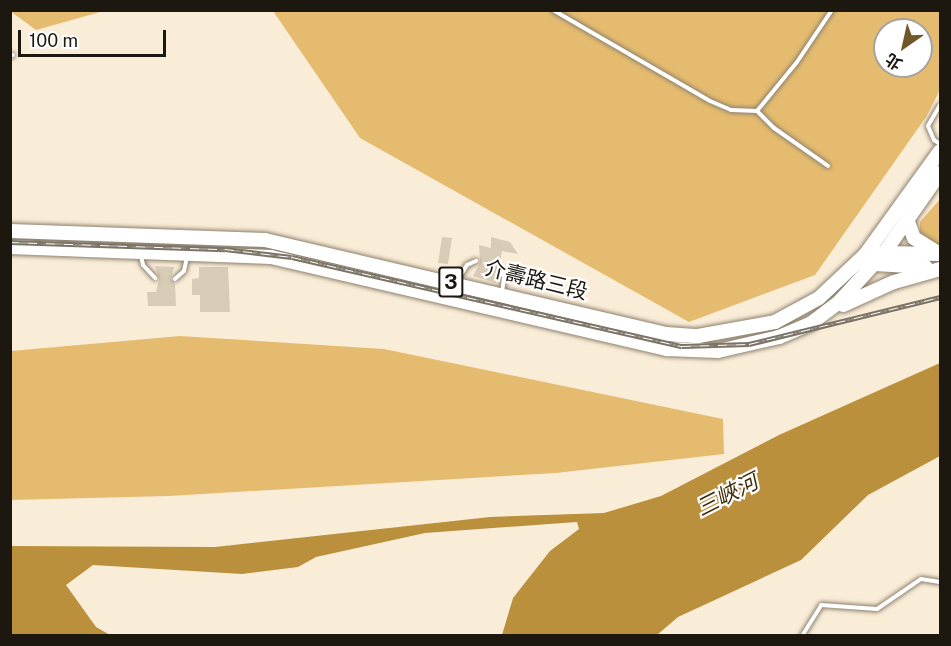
<!DOCTYPE html>
<html>
<head>
<meta charset="utf-8">
<style>
  body { margin:0 }
  #map { position:relative; width:951px; height:646px; overflow:hidden; background:#faedd8; font-family:"Public Sans","Noto Sans TC",sans-serif }
  div>[style] { position:absolute }
  [style*='--x'] { left:calc(var(--x)*1px); top:calc(var(--y)*1px); width:calc(var(--w)*1px); rotate:calc(var(--a)*1deg) }
  .green>* { inset:0; background:#e5bc6f }
  .water>* { inset:0; background:#bb903c }
  .building>* { inset:0; background:#d8ccb7 }
  .roads { filter:drop-shadow(0 0 2px #8d816e) drop-shadow(0 0 2px #8d816e) }
  .lane>* { height:4px; margin:-2px; padding:0 2px; transform-origin:2px; border-radius:2px; background:#fff }
  .primary>* { height:14px; margin:-7px; padding:0 7px; transform-origin:7px; border-radius:7px; background:#fff }
  .rail>* { height:5px; margin-top:-2.5px; transform-origin:0; background:repeating-linear-gradient(90deg,#fff 0 9px,#7b7366 0 18px); box-sizing:border-box; border-block:2px solid #7b7366 }
  span { translate:-50% -50%; white-space:nowrap; text-align:center; line-height:1.15; -webkit-text-stroke:4.5px #fff; paint-order:stroke }
  .shield-label span { padding:2px 4px; background:#fff; border:2px solid; border-radius:4px; -webkit-text-stroke-width:0 }
  .shield-label { font-size:20px; color:#1c1810; font-weight:700 }
  .street-label { font-size:21px; color:#1c1810 }
  .water-label { font-size:22px; color:#422f0a; font-style:italic }
  .frame { position:absolute; inset:0; border:12px solid #1c1810; pointer-events:none }
  .north { position:absolute; left:873px; top:18px; width:60px; height:60px; box-sizing:border-box; background:#fff; border:2px solid #a4a39f; border-radius:50%; rotate:214deg; font-size:16px; font-weight:700; line-height:24px; text-align:center; color:#1c1810 }
  .north::after { content:''; display:block; margin:auto; width:21px; height:27px; background:#6f5727; clip-path:polygon(50% 0,100% 100%,50% 72%,0 100%) }
  .scale { position:absolute; left:18px; top:30px; width:148px; height:27px; box-sizing:border-box; border:3px solid #1c1810; border-top:0; padding-left:8px; font-size:18px; line-height:21px; white-space:nowrap; color:#1c1810; -webkit-text-stroke:4px #fff; paint-order:stroke }
</style>
</head>
<body>
<div id="map">
  <div class="green">
    <i style="clip-path:polygon(10px 11px,11px 10px,104px 11px,36px 30px)"></i>
    <i style="clip-path:polygon(evenodd,273px 11px,940px 11px,940px 90px,926px 117px,815px 275px,689px 322px,360px 138px,273px 11px,885px 30px,921px 30px,921px 66px,885px 66px,885px 30px)"></i>
    <i style="clip-path:polygon(940px 199px,940px 248px,920px 238px,920px 222px)"></i>
    <i style="clip-path:polygon(180px 336px,384px 349px,723px 419px,724px 454px,556px 473px,169px 496px,11px 500px,11px 351px)"></i>
  </div>
  <div class="water">
    <i style="clip-path:polygon(940px 363px,940px 456px,868px 495px,801px 560px,678px 617px,657px 635px,502px 635px,513px 598px,550px 551px,579px 529px,577px 522px,425px 533px,316px 557px,298px 567px,242px 574px,93px 565px,66px 585px,96px 627px,110px 635px,11px 635px,11px 546px,215px 547px,490px 517px,604px 513px,661px 496px,779px 435px)"></i>
  </div>
  <div class="building">
    <i style="clip-path:polygon(442px 237px,452px 238px,448px 264px,438px 263px)"></i>
    <i style="clip-path:polygon(491px 237px,510px 242px,518px 254px,502px 251px,500px 264px,495px 267px,496px 283px,473px 276px,480px 262px,479px 245px,491px 248px)"></i>
    <i style="clip-path:polygon(155px 266px,174px 267px,171px 279px,175px 283px,176px 306px,148px 306px,147px 292px,156px 292px,159px 279px)"></i>
    <i style="clip-path:polygon(199px 267px,228px 267px,230px 312px,200px 312px,200px 295px,192px 295px,192px 279px,199px 278px)"></i>
  </div>
  <div class="roads">
    <div class="lane">
      <i style="--x:553;--y:10;--w:181;--a:30.1"></i>
      <i style="--x:710;--y:101;--w:23;--a:23"></i>
      <i style="--x:731;--y:110;--w:26;--a:2"></i>
      <i style="--x:757;--y:111;--w:24;--a:45"></i>
      <i style="--x:774;--y:128;--w:66;--a:35.1"></i>
      <i style="--x:10;--y:56;--w:3;--a:-18"></i>
      <i style="--x:940;--y:105;--w:24;--a:120"></i>
      <i style="--x:928;--y:126;--w:15;--a:67"></i>
      <i style="--x:934;--y:140;--w:7;--a:34"></i>
      <i style="--x:757;--y:111;--w:63;--a:-50.8"></i>
      <i style="--x:797;--y:62;--w:63;--a:-56.1"></i>
      <i style="--x:141;--y:256;--w:9;--a:77"></i>
      <i style="--x:143;--y:265;--w:18;--a:47"></i>
      <i style="--x:499;--y:268;--w:10;--a:61"></i>
      <i style="--x:504;--y:277;--w:16;--a:97"></i>
      <i style="--x:175;--y:279;--w:12;--a:-42"></i>
      <i style="--x:184;--y:271;--w:14;--a:-78"></i>
      <i style="--x:457;--y:281;--w:19;--a:-58"></i>
      <i style="--x:467;--y:265;--w:10;--a:-24"></i>
      <i style="--x:802;--y:636;--w:36;--a:-58"></i>
      <i style="--x:821;--y:605;--w:56;--a:4.1"></i>
      <i style="--x:877;--y:609;--w:53;--a:-34.3"></i>
      <i style="--x:921;--y:579;--w:19;--a:9"></i>
    </div>
    <div class="primary">
      <i style="--x:907;--y:219;--w:20;--a:70"></i>
      <i style="--x:914;--y:238;--w:26;--a:32"></i>
      <i style="--x:10;--y:231;--w:255;--a:2"></i>
      <i style="--x:265;--y:240;--w:412;--a:13.2"></i>
      <i style="--x:666;--y:334;--w:32;--a:4"></i>
      <i style="--x:698;--y:336;--w:78;--a:-10.3"></i>
      <i style="--x:775;--y:322;--w:50;--a:-28.6"></i>
      <i style="--x:819;--y:298;--w:63;--a:-43.1"></i>
      <i style="--x:865;--y:255;--w:128;--a:-54.2"></i>
      <i style="--x:10;--y:247;--w:261;--a:2.2"></i>
      <i style="--x:271;--y:257;--w:407;--a:13.1"></i>
      <i style="--x:667;--y:349;--w:51;--a:2.2"></i>
      <i style="--x:718;--y:351;--w:63;--a:-12.9"></i>
      <i style="--x:779;--y:337;--w:34;--a:-23"></i>
      <i style="--x:810;--y:324;--w:38;--a:-37"></i>
      <i style="--x:840;--y:301;--w:65;--a:-47.5"></i>
      <i style="--x:884;--y:253;--w:98;--a:-55"></i>
      <i style="--x:880;--y:253;--w:60;--a:1"></i>
      <i style="--x:875;--y:264;--w:51;--a:3.4"></i>
      <i style="--x:843;--y:305;--w:56;--a:-24.3"></i>
      <i style="--x:894;--y:282;--w:48;--a:-15.8"></i>
    </div>
  </div>
  <div class="rail">
    <i style="--x:10;--y:242;--w:215;--a:1.9"></i>
    <i style="--x:225;--y:249;--w:67;--a:6.8"></i>
    <i style="--x:292;--y:257;--w:400;--a:12.9"></i>
    <i style="--x:682;--y:346;--w:67;--a:-1.7"></i>
    <i style="--x:749;--y:344;--w:197;--a:-13.8"></i>
  </div>
  <div class="shield-label">
    <span style="left:451px;top:282px">3</span>
  </div>
  <div class="street-label">
    <span style="left:536px;top:280px;rotate:14deg">介壽路三段</span>
  </div>
  <div class="water-label">
    <span style="left:727px;top:495px;rotate:-27deg">三峽河</span>
  </div>
  <div class="frame"></div>
  <div class="north">北</div>
  <div class="scale">100 m</div>
</div>
</body>
</html>
